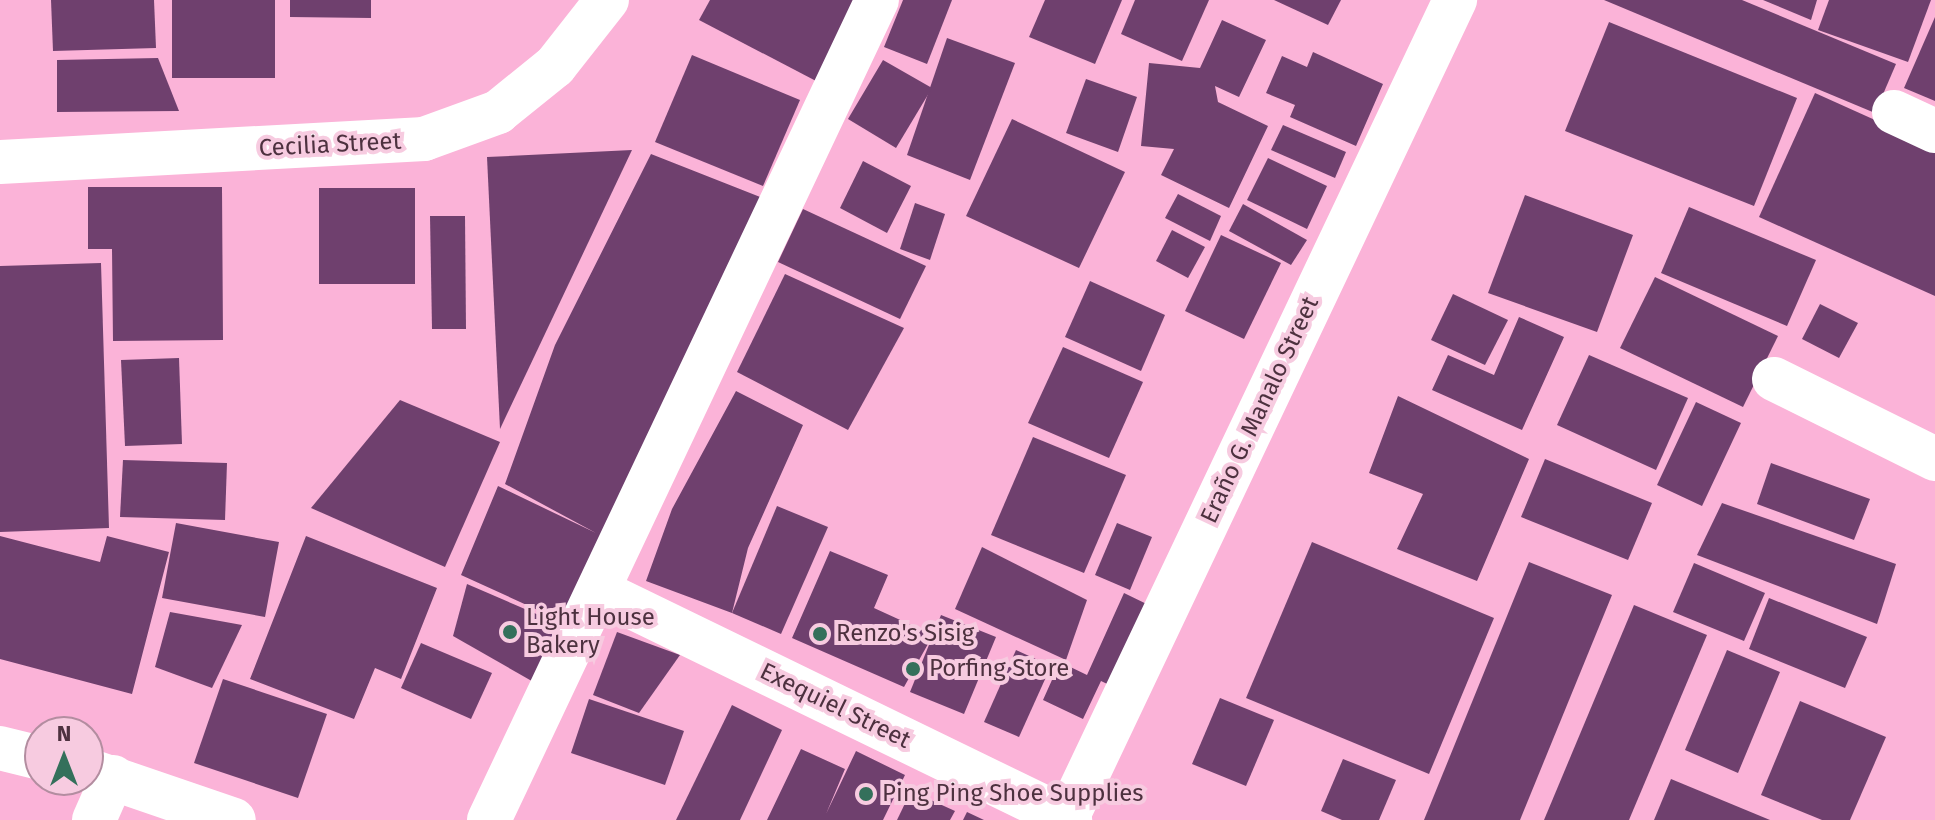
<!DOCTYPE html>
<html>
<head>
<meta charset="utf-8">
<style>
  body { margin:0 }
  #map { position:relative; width:1935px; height:820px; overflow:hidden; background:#fbb3d8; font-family:"Fira Sans",sans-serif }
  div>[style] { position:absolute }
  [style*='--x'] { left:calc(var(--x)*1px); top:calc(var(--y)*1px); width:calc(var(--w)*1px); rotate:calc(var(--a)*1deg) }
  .building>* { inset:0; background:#6f406e }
  .minor>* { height:44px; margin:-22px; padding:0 22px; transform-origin:22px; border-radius:22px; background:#fff }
  .dots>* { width:22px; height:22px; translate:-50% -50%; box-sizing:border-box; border:4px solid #f7cbe0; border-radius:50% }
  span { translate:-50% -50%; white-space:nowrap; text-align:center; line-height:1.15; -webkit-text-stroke:8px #f7cbe0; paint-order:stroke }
  .street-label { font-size:24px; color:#4d313f }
  .poi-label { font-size:24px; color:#4d313f }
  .left { translate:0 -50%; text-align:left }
  .north { position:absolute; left:24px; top:716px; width:80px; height:80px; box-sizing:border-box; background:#f7cbe0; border:2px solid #b38da0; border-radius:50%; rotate:0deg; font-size:22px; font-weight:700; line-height:32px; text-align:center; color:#4d313f }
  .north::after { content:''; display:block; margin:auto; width:28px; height:36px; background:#34705b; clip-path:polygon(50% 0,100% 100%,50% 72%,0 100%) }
</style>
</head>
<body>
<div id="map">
  <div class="building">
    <i style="clip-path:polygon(51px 0,154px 0,156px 48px,53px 51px)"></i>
    <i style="clip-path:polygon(172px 0,275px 0,275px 78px,172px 78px)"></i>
    <i style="clip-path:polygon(290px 0,371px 0,371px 18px,290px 17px)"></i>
    <i style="clip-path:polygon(710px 0,858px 0,816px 81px,699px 20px)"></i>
    <i style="clip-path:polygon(903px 0,952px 0,927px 64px,884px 47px)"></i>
    <i style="clip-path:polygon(1045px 0,1122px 0,1095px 64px,1029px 37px)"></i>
    <i style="clip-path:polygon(1135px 0,1209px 0,1182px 61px,1121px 34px)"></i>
    <i style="clip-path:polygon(1274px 0,1341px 0,1328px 25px)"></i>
    <i style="clip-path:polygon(1604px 0,1742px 0,1896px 64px,1875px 113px)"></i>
    <i style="clip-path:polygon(1763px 0,1817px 0,1811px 20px)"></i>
    <i style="clip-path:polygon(1829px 0,1931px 0,1908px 62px,1818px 30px)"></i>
    <i style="clip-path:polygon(1935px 17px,1935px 101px,1904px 88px)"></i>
    <i style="clip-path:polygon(1222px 20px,1266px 40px,1239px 97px,1215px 86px,1218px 102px,1268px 126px,1229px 208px,1161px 175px,1174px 149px,1141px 146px,1149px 63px,1200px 68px)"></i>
    <i style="clip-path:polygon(1609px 22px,1797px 98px,1754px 206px,1565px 131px)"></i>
    <i style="clip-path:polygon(947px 38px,1015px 63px,970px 180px,907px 155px)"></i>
    <i style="clip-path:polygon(1313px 52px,1383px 84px,1356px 146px,1290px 117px,1295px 105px,1266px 93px,1282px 56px,1307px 67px)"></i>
    <i style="clip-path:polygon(692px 55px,800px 100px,763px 186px,655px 142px)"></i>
    <i style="clip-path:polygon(158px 58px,179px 111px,57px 112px,57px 60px)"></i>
    <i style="clip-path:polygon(883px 60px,932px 88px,896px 148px,848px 119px)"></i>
    <i style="clip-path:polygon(1086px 79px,1137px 97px,1118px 152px,1066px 133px)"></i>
    <i style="clip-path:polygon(1815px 93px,1935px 147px,1935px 296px,1759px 217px)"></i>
    <i style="clip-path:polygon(1012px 119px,1125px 172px,1079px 268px,966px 216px)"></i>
    <i style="clip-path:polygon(1283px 125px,1346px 152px,1335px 178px,1271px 150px)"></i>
    <i style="clip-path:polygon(632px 150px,500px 429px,487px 157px)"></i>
    <i style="clip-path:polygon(651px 154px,768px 200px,575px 627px,461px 575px,498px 486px,596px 533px,505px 484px,555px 345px)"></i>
    <i style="clip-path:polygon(1268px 158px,1327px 186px,1307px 229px,1247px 200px)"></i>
    <i style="clip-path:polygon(863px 161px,911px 186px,887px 233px,840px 208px)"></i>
    <i style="clip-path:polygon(88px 187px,222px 187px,223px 340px,113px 341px,112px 249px,88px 249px)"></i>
    <i style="clip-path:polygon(319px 188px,415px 188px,415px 284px,319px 284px)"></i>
    <i style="clip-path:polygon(1178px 194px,1221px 216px,1210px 241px,1165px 218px)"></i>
    <i style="clip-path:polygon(1525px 195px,1633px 235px,1597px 332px,1488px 293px)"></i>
    <i style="clip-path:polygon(915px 203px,945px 214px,930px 260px,900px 249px)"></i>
    <i style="clip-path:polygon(1243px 204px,1307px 240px,1291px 265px,1229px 231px)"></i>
    <i style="clip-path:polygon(1689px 207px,1816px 260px,1787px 326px,1661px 273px)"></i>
    <i style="clip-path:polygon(803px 209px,926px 266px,900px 319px,778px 262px)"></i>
    <i style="clip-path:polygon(430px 216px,465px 216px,466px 329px,432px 329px)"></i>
    <i style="clip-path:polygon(1172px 230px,1205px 247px,1188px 278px,1156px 261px)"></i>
    <i style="clip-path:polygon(1221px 235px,1281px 263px,1244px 339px,1185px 311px)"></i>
    <i style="clip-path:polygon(101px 263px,109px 528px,0 532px,0 266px)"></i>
    <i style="clip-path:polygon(785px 274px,904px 328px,848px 430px,737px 372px)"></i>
    <i style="clip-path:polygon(1655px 277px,1778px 336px,1743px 407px,1620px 348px)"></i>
    <i style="clip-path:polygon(1090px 281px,1165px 315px,1141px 371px,1065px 337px)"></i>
    <i style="clip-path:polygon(1453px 294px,1508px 320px,1485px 365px,1431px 340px)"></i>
    <i style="clip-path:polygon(1820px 304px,1858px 323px,1839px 358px,1802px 339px)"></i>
    <i style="clip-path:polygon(1519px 317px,1564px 337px,1522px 430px,1432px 390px,1448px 355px,1494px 375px)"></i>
    <i style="clip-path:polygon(1063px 347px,1143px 382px,1109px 458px,1028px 423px)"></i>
    <i style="clip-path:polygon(1589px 355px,1688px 398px,1656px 470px,1557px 425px)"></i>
    <i style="clip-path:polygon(179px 358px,182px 444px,125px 446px,121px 360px)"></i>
    <i style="clip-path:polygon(736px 391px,803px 425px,748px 548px,732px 613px,646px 581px,672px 509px)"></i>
    <i style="clip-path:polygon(1398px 396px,1529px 459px,1477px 581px,1397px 549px,1423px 494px,1369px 473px)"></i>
    <i style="clip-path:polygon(400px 400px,500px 442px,445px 567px,311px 508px)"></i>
    <i style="clip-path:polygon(1696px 402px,1741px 423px,1702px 506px,1657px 485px)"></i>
    <i style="clip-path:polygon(1033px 437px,1126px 475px,1084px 573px,991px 535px)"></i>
    <i style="clip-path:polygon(1545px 459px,1652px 503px,1628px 560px,1521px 517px)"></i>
    <i style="clip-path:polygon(123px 460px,227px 463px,225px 520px,120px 517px)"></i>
    <i style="clip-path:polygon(1771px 463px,1870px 499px,1854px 540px,1757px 504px)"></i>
    <i style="clip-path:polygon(1722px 503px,1896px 564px,1877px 624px,1697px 555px)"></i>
    <i style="clip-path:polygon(777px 506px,828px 527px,781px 634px,732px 613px)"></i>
    <i style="clip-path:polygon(176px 523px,279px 542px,265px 617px,162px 598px)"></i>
    <i style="clip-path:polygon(1117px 523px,1152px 537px,1130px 590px,1095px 575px)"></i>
    <i style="clip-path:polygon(0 536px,100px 562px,107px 536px,169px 552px,132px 694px,0 659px)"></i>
    <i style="clip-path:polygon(306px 536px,437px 588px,401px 679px,375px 668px,354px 719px,250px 679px)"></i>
    <i style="clip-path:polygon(1312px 542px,1494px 618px,1429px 774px,1246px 698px)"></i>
    <i style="clip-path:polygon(982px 547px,1087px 600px,1066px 660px,955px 609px)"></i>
    <i style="clip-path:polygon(830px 551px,888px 575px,874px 608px,933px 635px,904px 687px,792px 638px)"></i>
    <i style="clip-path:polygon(1529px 562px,1612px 595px,1520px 820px,1424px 820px)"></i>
    <i style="clip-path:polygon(1694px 563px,1765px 593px,1744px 641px,1673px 612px)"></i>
    <i style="clip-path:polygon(467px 584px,569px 628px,544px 688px,453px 636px)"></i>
    <i style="clip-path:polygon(1124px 593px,1161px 611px,1124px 692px,1101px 681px,1083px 719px,1043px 700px,1060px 662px,1087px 675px)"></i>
    <i style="clip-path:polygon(1769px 598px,1867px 637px,1845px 688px,1749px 649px)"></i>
    <i style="clip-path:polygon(1634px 605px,1707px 635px,1629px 820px,1544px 820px)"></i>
    <i style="clip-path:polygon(170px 612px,242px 625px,212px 688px,155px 667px)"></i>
    <i style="clip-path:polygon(941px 615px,996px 637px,964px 714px,910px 692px)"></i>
    <i style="clip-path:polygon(617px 632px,680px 655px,639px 713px,593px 695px)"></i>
    <i style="clip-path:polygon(421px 643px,492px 673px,471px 719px,401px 688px)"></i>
    <i style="clip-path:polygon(1016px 650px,1051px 666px,1019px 737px,984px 722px)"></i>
    <i style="clip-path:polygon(1727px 650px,1780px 672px,1738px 773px,1685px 750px)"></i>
    <i style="clip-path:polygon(223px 679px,327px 714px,298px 798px,194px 763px)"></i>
    <i style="clip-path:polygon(1220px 698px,1274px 720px,1246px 786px,1192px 764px)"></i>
    <i style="clip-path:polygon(589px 699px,684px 731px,665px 785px,571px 753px)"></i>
    <i style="clip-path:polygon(1800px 701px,1886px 737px,1850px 820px,1822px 820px,1761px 795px)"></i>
    <i style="clip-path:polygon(732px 705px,782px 730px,740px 820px,676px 820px)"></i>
    <i style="clip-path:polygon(801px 749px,845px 769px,826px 814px,856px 751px,905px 775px,883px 820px,767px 820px)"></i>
    <i style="clip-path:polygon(1343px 759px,1396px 780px,1379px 820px,1342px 820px,1321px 811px)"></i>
    <i style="clip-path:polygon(1671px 779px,1770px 820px,1654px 820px)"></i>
    <i style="clip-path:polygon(911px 791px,955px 811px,950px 820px,897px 820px)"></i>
    <i style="clip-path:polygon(967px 812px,984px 820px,963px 820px)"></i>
  </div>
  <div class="minor">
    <i style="--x:1894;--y:112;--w:45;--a:24.9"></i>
    <i style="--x:0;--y:162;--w:425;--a:-3.1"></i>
    <i style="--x:424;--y:139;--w:79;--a:-20"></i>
    <i style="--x:498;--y:112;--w:73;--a:-38.9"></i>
    <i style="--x:555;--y:66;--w:84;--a:-51.8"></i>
    <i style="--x:1774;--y:379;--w:180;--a:26.4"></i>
    <i style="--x:599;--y:591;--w:524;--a:25.93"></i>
    <i style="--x:0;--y:748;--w:41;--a:14"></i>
    <i style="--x:88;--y:770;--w:154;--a:18.9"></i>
    <i style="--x:94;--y:820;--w:47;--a:-66.2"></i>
    <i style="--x:489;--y:820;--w:907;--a:-64.68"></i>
    <i style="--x:1066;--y:820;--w:908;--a:-64.62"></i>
  </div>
  <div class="dots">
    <i style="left:510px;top:632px;background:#34705b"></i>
    <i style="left:820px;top:634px;background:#34705b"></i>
    <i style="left:913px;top:669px;background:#34705b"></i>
    <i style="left:866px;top:794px;background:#34705b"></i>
  </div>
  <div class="street-label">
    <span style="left:330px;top:145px;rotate:-3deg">Cecilia Street</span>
    <span style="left:1260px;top:410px;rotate:-65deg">Eraño G. Manalo Street</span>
    <span style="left:835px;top:706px;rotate:26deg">Exequiel Street</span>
  </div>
  <div class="poi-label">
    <span class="left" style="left:526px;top:632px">Light House<br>Bakery</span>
    <span class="left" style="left:836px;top:634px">Renzo's Sisig</span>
    <span class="left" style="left:929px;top:669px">Porfing Store</span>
    <span class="left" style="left:882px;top:794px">Ping Ping Shoe Supplies</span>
  </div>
  <div class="north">N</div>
</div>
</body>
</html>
